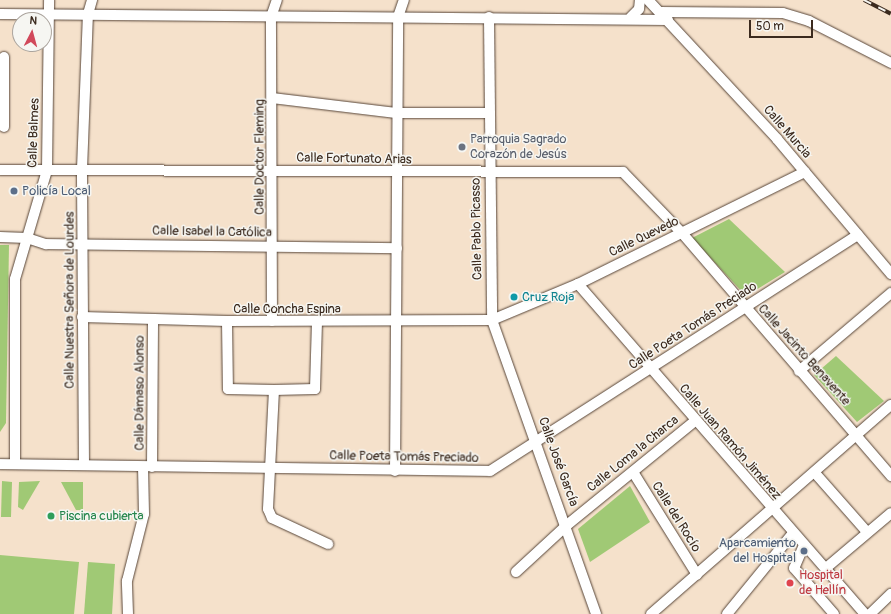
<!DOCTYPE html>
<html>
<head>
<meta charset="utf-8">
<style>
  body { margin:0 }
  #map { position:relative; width:891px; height:614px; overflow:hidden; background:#f5e1cb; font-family:Pangolin,sans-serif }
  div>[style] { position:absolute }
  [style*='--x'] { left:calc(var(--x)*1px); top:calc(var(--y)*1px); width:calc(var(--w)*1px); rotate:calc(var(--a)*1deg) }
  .green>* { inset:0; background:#a0c975 }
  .roads { filter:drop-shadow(0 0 1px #574538) drop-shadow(0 0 1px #574538) }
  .minor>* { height:10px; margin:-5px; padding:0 5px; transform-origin:5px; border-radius:5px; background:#fff }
  .rail>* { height:4px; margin-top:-2px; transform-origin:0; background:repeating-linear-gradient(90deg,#f6f6f2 0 8px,#3b2a1e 0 16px); box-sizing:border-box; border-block:1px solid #3b2a1e }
  .dots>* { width:11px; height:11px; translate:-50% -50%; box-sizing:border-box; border:2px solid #f6f6f2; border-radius:50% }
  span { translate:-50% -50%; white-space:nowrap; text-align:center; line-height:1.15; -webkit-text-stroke:3px #f6f6f2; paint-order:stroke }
  .street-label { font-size:13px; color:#3b2a1e }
  .worship-label { font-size:13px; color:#5b616d }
  .left { translate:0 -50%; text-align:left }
  .service-label { font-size:13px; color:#4e5e75 }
  .right { translate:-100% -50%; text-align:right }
  .culture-label { font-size:13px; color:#0d838f }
  .leisure-label { font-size:13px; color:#27864d }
  .health-label { font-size:13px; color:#be3a42 }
  .north { position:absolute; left:12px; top:12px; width:40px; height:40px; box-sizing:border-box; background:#f6f6f2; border:1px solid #aba49d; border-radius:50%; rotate:6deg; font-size:11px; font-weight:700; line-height:16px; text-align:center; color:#3b2a1e }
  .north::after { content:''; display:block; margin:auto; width:14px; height:18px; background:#d1495b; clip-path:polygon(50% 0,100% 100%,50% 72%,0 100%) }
  .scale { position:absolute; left:749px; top:20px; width:64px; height:18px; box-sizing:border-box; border:2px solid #3b2a1e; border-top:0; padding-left:5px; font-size:12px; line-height:14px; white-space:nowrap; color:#3b2a1e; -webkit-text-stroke:3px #f6f6f2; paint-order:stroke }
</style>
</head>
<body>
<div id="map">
  <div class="green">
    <i style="clip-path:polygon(729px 219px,785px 272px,746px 296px,692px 238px)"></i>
    <i style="clip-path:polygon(0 245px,9px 245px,6px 423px,0 432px)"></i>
    <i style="clip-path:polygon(836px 356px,884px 401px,857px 422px,814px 375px)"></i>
    <i style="clip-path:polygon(2px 481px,12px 482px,11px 517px,1px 517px)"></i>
    <i style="clip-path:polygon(40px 481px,23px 510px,18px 507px,19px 482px)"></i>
    <i style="clip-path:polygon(61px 482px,83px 482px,83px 510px,76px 510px)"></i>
    <i style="clip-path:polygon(630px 486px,650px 522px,590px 562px,578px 529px)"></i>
    <i style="clip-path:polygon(0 555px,79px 562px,74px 614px,0 614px)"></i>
    <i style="clip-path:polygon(88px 562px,115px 564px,112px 614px,84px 614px)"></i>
  </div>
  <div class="roads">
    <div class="minor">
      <i style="--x:648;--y:0;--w:190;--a:47.1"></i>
      <i style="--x:777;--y:139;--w:177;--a:49.8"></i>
      <i style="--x:660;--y:12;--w:123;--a:0.5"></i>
      <i style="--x:783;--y:13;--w:27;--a:17"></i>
      <i style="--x:809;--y:21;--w:92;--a:27.1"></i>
      <i style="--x:0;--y:14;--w:668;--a:0.51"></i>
      <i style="--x:489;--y:17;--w:303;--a:89.4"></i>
      <i style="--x:492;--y:320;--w:312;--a:70.5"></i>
      <i style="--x:631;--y:17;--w:11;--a:-45"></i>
      <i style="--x:639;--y:9;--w:9;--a:-84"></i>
      <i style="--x:4;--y:57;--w:70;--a:90"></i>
      <i style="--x:272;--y:98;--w:125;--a:6.9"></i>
      <i style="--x:396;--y:113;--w:93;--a:0"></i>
      <i style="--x:0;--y:170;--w:623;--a:0.18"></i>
      <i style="--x:623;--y:172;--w:85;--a:46"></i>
      <i style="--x:682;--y:233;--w:321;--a:49.3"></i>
      <i style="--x:0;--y:237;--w:27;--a:2"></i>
      <i style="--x:27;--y:238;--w:20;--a:18"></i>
      <i style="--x:46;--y:244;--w:351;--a:0.7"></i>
      <i style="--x:578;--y:284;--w:437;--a:49"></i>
      <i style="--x:82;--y:317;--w:145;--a:1.6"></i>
      <i style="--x:227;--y:321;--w:265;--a:-0.2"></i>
      <i style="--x:492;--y:320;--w:93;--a:-22.7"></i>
      <i style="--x:578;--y:284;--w:253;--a:-26.3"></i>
      <i style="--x:227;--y:321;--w:68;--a:89.2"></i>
      <i style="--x:228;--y:389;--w:46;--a:1.2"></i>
      <i style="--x:274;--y:390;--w:41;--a:-1.4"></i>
      <i style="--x:315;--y:389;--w:67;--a:-88.3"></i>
      <i style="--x:272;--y:321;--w:304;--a:-90.2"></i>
      <i style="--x:271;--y:17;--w:18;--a:-71"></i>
      <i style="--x:799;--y:371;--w:121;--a:-40.3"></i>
      <i style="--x:274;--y:390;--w:119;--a:92.9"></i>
      <i style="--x:268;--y:509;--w:10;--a:66"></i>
      <i style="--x:272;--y:518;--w:62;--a:24.9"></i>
      <i style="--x:0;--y:464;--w:490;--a:0.8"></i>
      <i style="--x:490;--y:471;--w:437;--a:-32.7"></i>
      <i style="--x:15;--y:464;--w:185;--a:-90"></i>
      <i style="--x:15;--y:279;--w:114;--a:-73.6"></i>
      <i style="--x:47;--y:170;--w:170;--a:-89.3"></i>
      <i style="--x:84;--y:465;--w:296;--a:-90.4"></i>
      <i style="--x:82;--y:169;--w:155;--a:-87.8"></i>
      <i style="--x:88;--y:14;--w:15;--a:-74"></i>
      <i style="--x:152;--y:467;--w:147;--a:-89.6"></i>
      <i style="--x:395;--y:471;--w:454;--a:-89.6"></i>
      <i style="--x:398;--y:17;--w:18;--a:-71"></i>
      <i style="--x:633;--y:472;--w:121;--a:58.1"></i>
      <i style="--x:815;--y:473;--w:79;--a:48.6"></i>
      <i style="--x:804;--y:545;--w:25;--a:113"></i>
      <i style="--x:794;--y:568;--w:61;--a:49"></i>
      <i style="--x:826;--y:568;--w:85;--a:-40.2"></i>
      <i style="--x:516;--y:572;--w:69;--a:-42.7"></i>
      <i style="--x:567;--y:525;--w:165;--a:-39.1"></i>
      <i style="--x:128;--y:614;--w:33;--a:-92"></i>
      <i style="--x:127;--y:581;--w:69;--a:-75.8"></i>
      <i style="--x:144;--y:514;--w:47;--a:-91.2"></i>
      <i style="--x:651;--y:614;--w:318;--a:-41.1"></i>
      <i style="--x:727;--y:614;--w:104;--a:-50.8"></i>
      <i style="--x:870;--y:614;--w:29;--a:-44"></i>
    </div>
  </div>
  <div class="rail">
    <i style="--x:864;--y:0;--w:30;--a:27"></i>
  </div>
  <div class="dots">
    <i style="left:462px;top:147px;background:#6b7280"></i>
    <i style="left:14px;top:191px;background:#5c6f8a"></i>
    <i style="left:514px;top:297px;background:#0f9aa8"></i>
    <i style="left:51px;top:516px;background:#2e9e5b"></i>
    <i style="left:804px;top:551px;background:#5c6f8a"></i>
    <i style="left:790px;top:583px;background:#e0444e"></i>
  </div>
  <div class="street-label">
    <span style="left:787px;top:132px;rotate:49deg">Calle Murcia</span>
    <span style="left:34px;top:133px;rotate:-88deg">Calle Balmes</span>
    <span style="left:260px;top:157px;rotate:-90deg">Calle Doctor Fleming</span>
    <span style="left:354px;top:159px;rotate:1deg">Calle Fortunato Arias</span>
    <span style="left:477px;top:229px;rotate:-91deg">Calle Pablo Picasso</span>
    <span style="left:212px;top:232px;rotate:1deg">Calle Isabel la Católica</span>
    <span style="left:644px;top:237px;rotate:-26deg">Calle Quevedo</span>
    <span style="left:70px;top:300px;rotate:-90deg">Calle Nuestra Señora de Lourdes</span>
    <span style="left:287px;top:309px">Calle Concha Espina</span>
    <span style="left:693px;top:326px;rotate:-33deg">Calle Poeta Tomás Preciado</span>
    <span style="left:804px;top:355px;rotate:48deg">Calle Jacinto Benavente</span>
    <span style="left:140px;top:393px;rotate:-90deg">Calle Dámaso Alonso</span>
    <span style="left:730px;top:442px;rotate:49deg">Calle Juan Ramón Jiménez</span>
    <span style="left:633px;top:454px;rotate:-39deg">Calle Loma la Charca</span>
    <span style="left:404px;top:457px;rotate:1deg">Calle Poeta Tomás Preciado</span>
    <span style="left:558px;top:462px;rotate:70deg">Calle José García</span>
    <span style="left:676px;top:517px;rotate:58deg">Calle del Rocío</span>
  </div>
  <div class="worship-label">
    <span class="left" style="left:470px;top:147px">Parroquia Sagrado<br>Corazón de Jesús</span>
  </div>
  <div class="service-label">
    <span class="left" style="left:22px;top:191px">Policía Local</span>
    <span class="right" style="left:796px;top:551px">Aparcamiento<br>del Hospital</span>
  </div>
  <div class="culture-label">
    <span class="left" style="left:522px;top:297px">Cruz Roja</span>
  </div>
  <div class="leisure-label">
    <span class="left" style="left:59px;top:516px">Piscina cubierta</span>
  </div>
  <div class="health-label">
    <span class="left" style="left:799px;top:583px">Hospital<br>de Hellín</span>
  </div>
  <div class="north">N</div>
  <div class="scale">50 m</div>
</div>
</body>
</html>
